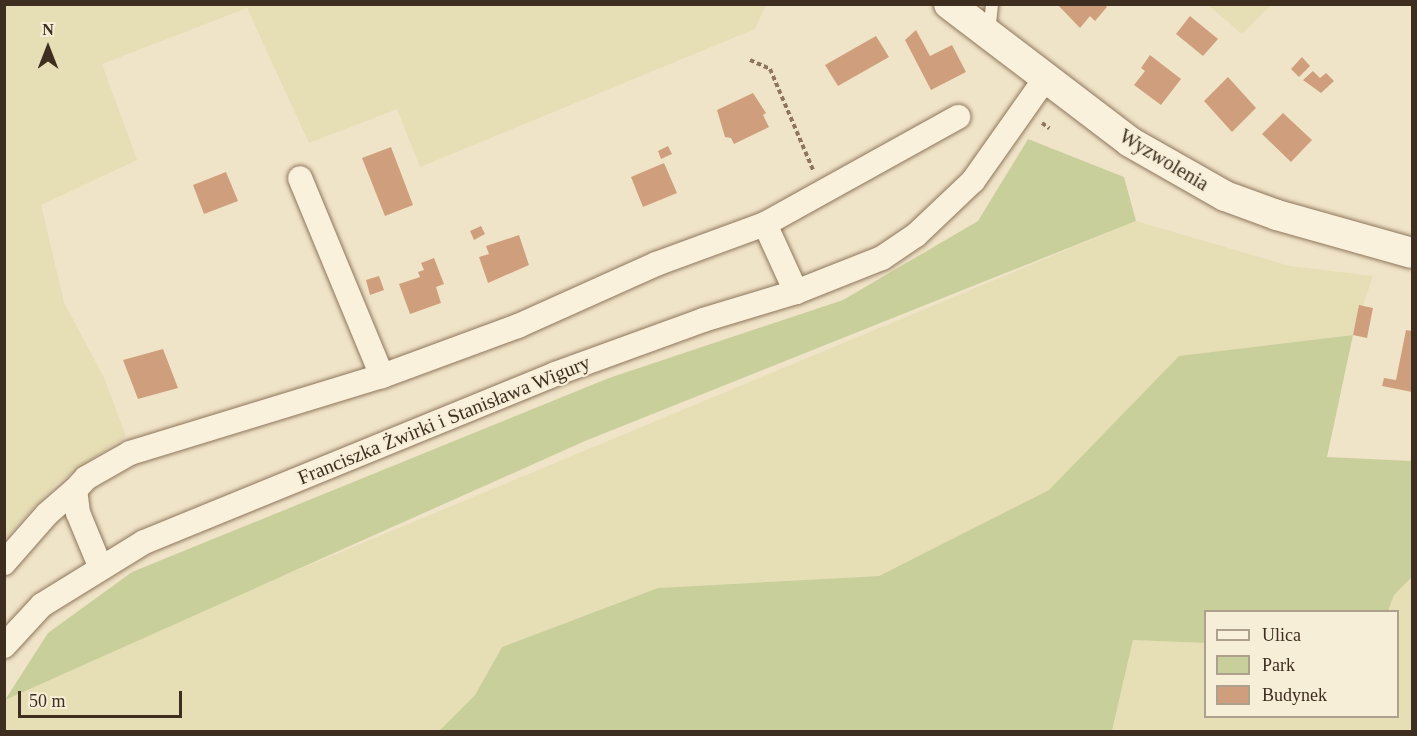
<!DOCTYPE html>
<html>
<head>
<meta charset="utf-8">
<style>
  body { margin:0 }
  #map { position:relative; width:1417px; height:736px; overflow:hidden; background:#f0e4c8; font-family:"Times New Roman",serif }
  div>[style] { position:absolute }
  [style*='--x'] { left:calc(var(--x)*1px); top:calc(var(--y)*1px); width:calc(var(--w)*1px); rotate:calc(var(--a)*1deg) }
  .farmland>* { inset:0; background:#e6deb5 }
  .green>* { inset:0; background:#c9cf9b }
  .building>* { inset:0; background:#cf9f7d }
  .path>* { height:4px; margin-top:-2px; transform-origin:0; background:repeating-linear-gradient(90deg,#8d765c 0 4.5px,transparent 0 7.5px) }
  .roads { filter:drop-shadow(0 0 2px #8d765c) drop-shadow(0 0 2px #8d765c) }
  .service>* { height:12px; margin:-6px; padding:0 6px; transform-origin:6px; border-radius:6px; background:#faf1dc }
  .minor>* { height:24px; margin:-12px; padding:0 12px; transform-origin:12px; border-radius:12px; background:#faf1dc }
  .tertiary>* { height:30px; margin:-15px; padding:0 15px; transform-origin:15px; border-radius:15px; background:#faf1dc }
  span { translate:-50% -50%; white-space:nowrap; text-align:center; line-height:1.15; -webkit-text-stroke:4.5px #f7eed8; paint-order:stroke }
  .street-label { font-size:20px; color:#3d2e20 }
  .frame { position:absolute; inset:0; border:6px solid #3d2e20; pointer-events:none }
  .legend { position:absolute; left:1204px; top:610px; width:195px; height:108px; box-sizing:border-box; background:#f7eed8; border:2px solid #ada18e; margin:0; padding:8px 10px; list-style:none; font-size:18px; color:#3d2e20 }
  .legend li { display:flex; align-items:center; gap:12px; height:30px }
  .legend b { width:30px; border:2px solid #ada18e }
  .north { position:absolute; left:18px; top:18px; width:60px; height:60px; -webkit-text-stroke:4px #f7eed8; paint-order:stroke; rotate:0deg; font-size:16px; font-weight:700; line-height:24px; text-align:center; color:#3d2e20 }
  .north::after { content:''; display:block; margin:auto; width:21px; height:27px; background:#3d2e20; clip-path:polygon(50% 0,100% 100%,50% 72%,0 100%) }
  .scale { position:absolute; left:18px; top:691px; width:164px; height:27px; box-sizing:border-box; border:3px solid #3d2e20; border-top:0; padding-left:8px; font-size:18px; line-height:21px; white-space:nowrap; color:#3d2e20; -webkit-text-stroke:4px #f7eed8; paint-order:stroke }
</style>
</head>
<body>
<div id="map">
  <div class="farmland">
    <i style="clip-path:polygon(5px 5px,766px 5px,755px 29px,420px 167px,397px 109px,309px 143px,247px 8px,102px 64px,137px 160px,41px 205px,64px 302px,104px 378px,126px 436px,57px 483px,5px 538px)"></i>
    <i style="clip-path:polygon(1208px 5px,1271px 5px,1242px 34px)"></i>
    <i style="clip-path:polygon(1136px 221px,1290px 266px,1373px 276px,1353px 335px,1179px 356px,1050px 490px,879px 576px,658px 588px,502px 647px,475px 695px,439px 731px,5px 731px,4px 700px,269px 582px)"></i>
    <i style="clip-path:polygon(1412px 577px,1412px 731px,1112px 732px,1133px 640px,1205px 643px,1206px 716px,1398px 716px,1398px 612px,1388px 611px,1394px 595px)"></i>
  </div>
  <div class="green">
    <i style="clip-path:polygon(1028px 139px,1124px 177px,1136px 221px,585px 441px,5px 700px,48px 633px,132px 572px,609px 378px,843px 300px,978px 221px)"></i>
    <i style="clip-path:polygon(1353px 335px,1327px 457px,1412px 461px,1412px 577px,1394px 595px,1388px 611px,1206px 612px,1205px 643px,1133px 640px,1112px 731px,439px 731px,475px 695px,502px 647px,658px 588px,879px 576px,1049px 490px,1179px 356px)"></i>
  </div>
  <div class="building">
    <i style="clip-path:polygon(1057px 4px,1104px 4px,1107px 7px,1095px 21px,1090px 16px,1080px 28px)"></i>
    <i style="clip-path:polygon(1190px 16px,1218px 39px,1203px 56px,1176px 34px)"></i>
    <i style="clip-path:polygon(916px 30px,930px 56px,952px 45px,966px 72px,931px 90px,905px 40px)"></i>
    <i style="clip-path:polygon(876px 36px,889px 57px,838px 86px,825px 65px)"></i>
    <i style="clip-path:polygon(1150px 55px,1181px 79px,1161px 105px,1134px 85px,1145px 71px,1141px 68px)"></i>
    <i style="clip-path:polygon(1302px 57px,1310px 66px,1299px 77px,1291px 69px)"></i>
    <i style="clip-path:polygon(1313px 71px,1320px 78px,1326px 73px,1334px 81px,1321px 93px,1303px 80px)"></i>
    <i style="clip-path:polygon(1228px 77px,1256px 108px,1232px 132px,1204px 101px)"></i>
    <i style="clip-path:polygon(753px 93px,766px 113px,763px 115px,769px 127px,734px 144px,731px 138px,725px 137px,717px 110px)"></i>
    <i style="clip-path:polygon(1283px 113px,1312px 140px,1291px 162px,1262px 134px)"></i>
    <i style="clip-path:polygon(668px 146px,672px 154px,661px 159px,658px 151px)"></i>
    <i style="clip-path:polygon(391px 147px,413px 205px,385px 216px,362px 158px)"></i>
    <i style="clip-path:polygon(664px 163px,677px 193px,643px 207px,631px 177px)"></i>
    <i style="clip-path:polygon(226px 172px,238px 201px,204px 214px,193px 185px)"></i>
    <i style="clip-path:polygon(481px 226px,485px 234px,474px 240px,470px 231px)"></i>
    <i style="clip-path:polygon(519px 235px,529px 265px,488px 283px,479px 257px,489px 254px,486px 246px)"></i>
    <i style="clip-path:polygon(434px 258px,444px 284px,436px 287px,441px 303px,410px 314px,399px 284px,420px 277px,418px 272px,424px 270px,421px 263px)"></i>
    <i style="clip-path:polygon(379px 276px,384px 290px,370px 295px,366px 280px)"></i>
    <i style="clip-path:polygon(1359px 305px,1373px 308px,1367px 338px,1353px 335px)"></i>
    <i style="clip-path:polygon(1406px 330px,1412px 331px,1412px 392px,1382px 386px,1384px 378px,1396px 380px)"></i>
    <i style="clip-path:polygon(163px 349px,178px 388px,138px 399px,123px 360px)"></i>
  </div>
  <div class="path">
    <i style="--x:750;--y:60;--w:22;--a:24"></i>
    <i style="--x:770;--y:69;--w:112;--a:66.9"></i>
    <i style="--x:1042;--y:123;--w:9;--a:36"></i>
  </div>
  <div class="roads">
    <div class="service">
      <i style="--x:989;--y:33;--w:29;--a:-84"></i>
    </div>
    <div class="minor">
      <i style="--x:765;--y:224;--w:221;--a:-29"></i>
      <i style="--x:382;--y:376;--w:145;--a:-20.2"></i>
      <i style="--x:518;--y:326;--w:151;--a:-24.2"></i>
      <i style="--x:656;--y:264;--w:116;--a:-20.2"></i>
      <i style="--x:765;--y:224;--w:75;--a:65.5"></i>
      <i style="--x:4;--y:563;--w:65;--a:-48.7"></i>
      <i style="--x:47;--y:514;--w:37;--a:-41"></i>
      <i style="--x:100;--y:566;--w:57;--a:-112.5"></i>
      <i style="--x:78;--y:513;--w:23;--a:-97"></i>
      <i style="--x:75;--y:490;--w:16;--a:-47"></i>
      <i style="--x:86;--y:478;--w:51;--a:-29.6"></i>
      <i style="--x:130;--y:453;--w:264;--a:-17"></i>
      <i style="--x:382;--y:376;--w:214;--a:-112.5"></i>
      <i style="--x:4;--y:646;--w:56;--a:-47.2"></i>
      <i style="--x:42;--y:605;--w:120;--a:-31.7"></i>
      <i style="--x:144;--y:542;--w:444;--a:-22.2"></i>
      <i style="--x:555;--y:374;--w:158;--a:-20"></i>
      <i style="--x:703;--y:320;--w:97;--a:-16.8"></i>
      <i style="--x:796;--y:292;--w:92;--a:-21.6"></i>
      <i style="--x:882;--y:258;--w:41;--a:-34.1"></i>
      <i style="--x:916;--y:235;--w:79;--a:-43.5"></i>
      <i style="--x:973;--y:181;--w:125;--a:-54.8"></i>
    </div>
    <div class="tertiary">
      <i style="--x:949;--y:4;--w:228;--a:37.3"></i>
      <i style="--x:1130;--y:142;--w:109;--a:29.6"></i>
      <i style="--x:1225;--y:196;--w:55;--a:20.1"></i>
      <i style="--x:1277;--y:215;--w:140;--a:15.7"></i>
    </div>
  </div>
  <div class="street-label">
    <span style="left:1164px;top:160px;rotate:31deg">Wyzwolenia</span>
    <span style="left:444px;top:420px;rotate:-22deg">Franciszka Żwirki i Stanisława Wigury</span>
  </div>
  <div class="frame"></div>
  <ul class="legend">
  <li><b style="height:8px;background:#faf1dc"></b>Ulica</li>
  <li><b style="height:16px;background:#c9cf9b"></b>Park</li>
  <li><b style="height:16px;background:#cf9f7d"></b>Budynek</li>
  </ul>
  <div class="north">N</div>
  <div class="scale">50 m</div>
</div>
</body>
</html>
